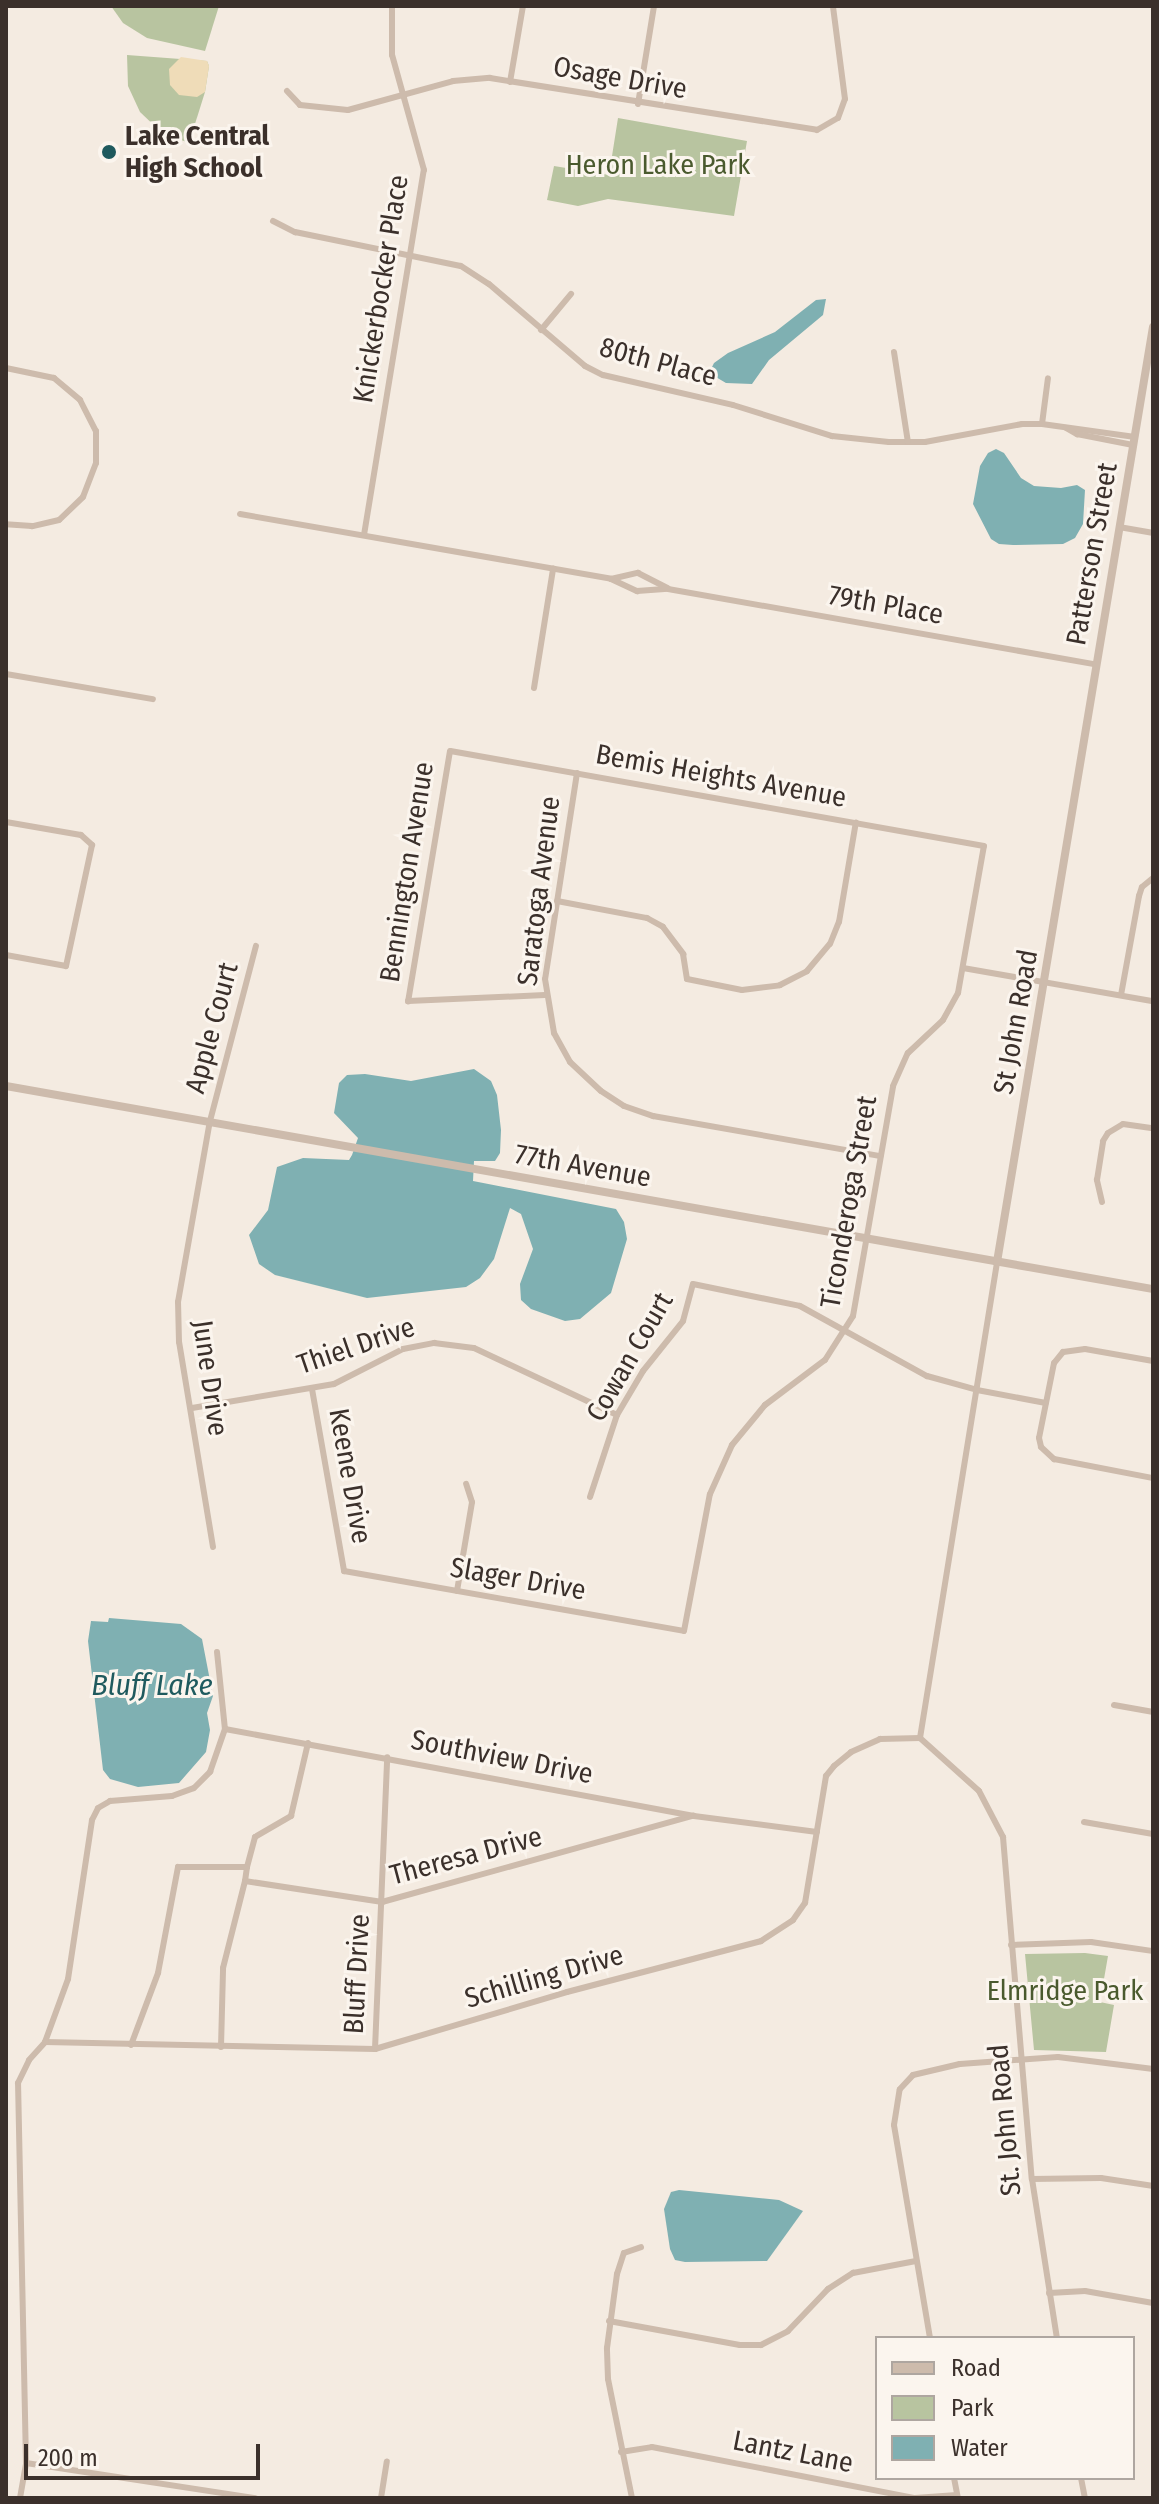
<!DOCTYPE html>
<html>
<head>
<meta charset="utf-8">
<style>
  body { margin:0 }
  #map { position:relative; width:1159px; height:2504px; overflow:hidden; background:#f4ebe1; font-family:"Fira Sans Condensed",sans-serif }
  div>[style] { position:absolute }
  [style*='--x'] { left:calc(var(--x)*1px); top:calc(var(--y)*1px); width:calc(var(--w)*1px); rotate:calc(var(--a)*1deg) }
  .green>* { inset:0; background:#b8c4a0 }
  .sand>* { inset:0; background:#efdcb8 }
  .water>* { inset:0; background:#7fb0b2 }
  .minor>* { height:6px; margin:-3px; padding:0 3px; transform-origin:3px; border-radius:3px; background:#cdbbac }
  .tertiary>* { height:8px; margin:-4px; padding:0 4px; transform-origin:4px; border-radius:4px; background:#cdbbac }
  .dots>* { width:22px; height:22px; translate:-50% -50%; box-sizing:border-box; border:4px solid #fbf5ee; border-radius:50% }
  span { translate:-50% -50%; white-space:nowrap; text-align:center; line-height:1.15; -webkit-text-stroke:6px #fbf5ee; paint-order:stroke }
  .street-label { font-size:28px; color:#3b302b }
  .poi-label { font-size:28px; color:#3b302b; font-weight:700 }
  .left { translate:0 -50%; text-align:left }
  .park-label { font-size:28px; color:#4a5a2e }
  .water-label { font-size:30px; color:#1f5a5e; font-style:italic }
  .frame { position:absolute; inset:0; border:8px solid #3b302b; pointer-events:none }
  .legend { position:absolute; left:875px; top:2336px; width:260px; height:144px; box-sizing:border-box; background:#fbf5ee; border:2px solid #aea6a0; margin:0; padding:10px 14px; list-style:none; font-size:24px; color:#3b302b }
  .legend li { display:flex; align-items:center; gap:16px; height:40px }
  .legend b { width:40px; border:2px solid #aea6a0 }
  .scale { position:absolute; left:24px; top:2444px; width:236px; height:36px; box-sizing:border-box; border:4px solid #3b302b; border-top:0; padding-left:10px; font-size:24px; line-height:28px; white-space:nowrap; color:#3b302b; -webkit-text-stroke:6px #fbf5ee; paint-order:stroke }
</style>
</head>
<body>
<div id="map">
  <div class="green">
    <i style="clip-path:polygon(111px 6px,219px 6px,205px 51px,147px 38px,123px 23px)"></i>
    <i style="clip-path:polygon(127px 55px,207px 61px,209px 66px,205px 92px,189px 143px,161px 132px,140px 112px,128px 86px)"></i>
    <i style="clip-path:polygon(618px 118px,747px 141px,734px 216px,608px 199px,578px 206px,547px 200px,554px 166px,609px 175px)"></i>
    <i style="clip-path:polygon(1085px 1953px,1108px 1956px,1100px 2002px,1114px 2005px,1106px 2052px,1034px 2050px,1025px 1954px)"></i>
  </div>
  <div class="sand">
    <i style="clip-path:polygon(181px 57px,207px 61px,209px 66px,205px 92px,197px 97px,179px 95px,170px 85px,169px 69px)"></i>
  </div>
  <div class="water">
    <i style="clip-path:polygon(826px 299px,823px 315px,769px 360px,752px 384px,726px 383px,709px 373px,714px 363px,728px 353px,775px 332px,816px 300px)"></i>
    <i style="clip-path:polygon(996px 449px,1004px 453px,1021px 478px,1034px 486px,1061px 488px,1077px 485px,1085px 490px,1083px 524px,1075px 538px,1063px 544px,1013px 545px,999px 544px,991px 539px,973px 504px,980px 466px,988px 453px)"></i>
    <i style="clip-path:polygon(474px 1069px,491px 1081px,497px 1095px,501px 1130px,500px 1153px,495px 1161px,474px 1161px,473px 1181px,616px 1209px,624px 1222px,627px 1239px,611px 1293px,580px 1319px,565px 1321px,531px 1309px,521px 1300px,520px 1284px,533px 1249px,521px 1214px,510px 1208px,494px 1259px,480px 1278px,466px 1287px,367px 1298px,275px 1275px,259px 1264px,249px 1235px,268px 1210px,277px 1167px,303px 1158px,349px 1160px,352px 1155px,358px 1138px,334px 1113px,339px 1083px,347px 1075px,365px 1074px,411px 1081px)"></i>
    <i style="clip-path:polygon(109px 1618px,181px 1624px,202px 1639px,213px 1696px,207px 1713px,210px 1730px,206px 1752px,179px 1783px,138px 1787px,110px 1779px,103px 1770px,88px 1641px,91px 1621px,108px 1622px)"></i>
    <i style="clip-path:polygon(679px 2190px,779px 2200px,803px 2211px,767px 2261px,685px 2262px,675px 2260px,670px 2249px,664px 2209px,671px 2192px)"></i>
  </div>
  <div class="minor">
    <i style="--x:510;--y:82;--w:77;--a:-80.3"></i>
    <i style="--x:287;--y:91;--w:19;--a:47"></i>
    <i style="--x:300;--y:105;--w:48;--a:5.9"></i>
    <i style="--x:348;--y:110;--w:109;--a:-15.4"></i>
    <i style="--x:453;--y:81;--w:37;--a:-5"></i>
    <i style="--x:490;--y:78;--w:331;--a:9"></i>
    <i style="--x:817;--y:130;--w:24;--a:-30"></i>
    <i style="--x:838;--y:118;--w:20;--a:-70"></i>
    <i style="--x:845;--y:99;--w:94;--a:-97.4"></i>
    <i style="--x:638;--y:104;--w:99;--a:-80.7"></i>
    <i style="--x:273;--y:221;--w:25;--a:27"></i>
    <i style="--x:295;--y:232;--w:169;--a:11.6"></i>
    <i style="--x:461;--y:266;--w:33;--a:33"></i>
    <i style="--x:489;--y:284;--w:126;--a:40.5"></i>
    <i style="--x:585;--y:366;--w:20;--a:27"></i>
    <i style="--x:603;--y:375;--w:133;--a:13"></i>
    <i style="--x:733;--y:405;--w:104;--a:17.4"></i>
    <i style="--x:832;--y:436;--w:57;--a:6"></i>
    <i style="--x:889;--y:442;--w:36;--a:0"></i>
    <i style="--x:925;--y:442;--w:99;--a:-10.5"></i>
    <i style="--x:1022;--y:424;--w:20;--a:0"></i>
    <i style="--x:1042;--y:424;--w:94;--a:8"></i>
    <i style="--x:541;--y:330;--w:47;--a:-50.2"></i>
    <i style="--x:894;--y:352;--w:91;--a:81.2"></i>
    <i style="--x:6;--y:368;--w:49;--a:11.8"></i>
    <i style="--x:54;--y:378;--w:34;--a:40"></i>
    <i style="--x:80;--y:400;--w:35;--a:63"></i>
    <i style="--x:96;--y:431;--w:32;--a:90"></i>
    <i style="--x:96;--y:463;--w:36;--a:111"></i>
    <i style="--x:83;--y:497;--w:33;--a:136"></i>
    <i style="--x:59;--y:520;--w:28;--a:167"></i>
    <i style="--x:32;--y:526;--w:26;--a:-176"></i>
    <i style="--x:1042;--y:424;--w:46;--a:-82.6"></i>
    <i style="--x:1066;--y:428;--w:13;--a:29"></i>
    <i style="--x:1077;--y:434;--w:57;--a:11.1"></i>
    <i style="--x:240;--y:514;--w:377;--a:9.9"></i>
    <i style="--x:611;--y:579;--w:29;--a:25"></i>
    <i style="--x:637;--y:591;--w:31;--a:-4"></i>
    <i style="--x:668;--y:589;--w:434;--a:10"></i>
    <i style="--x:1119;--y:527;--w:35;--a:10"></i>
    <i style="--x:364;--y:535;--w:370;--a:-80.7"></i>
    <i style="--x:424;--y:170;--w:119;--a:-105.5"></i>
    <i style="--x:392;--y:55;--w:49;--a:-90"></i>
    <i style="--x:611;--y:579;--w:28;--a:-13"></i>
    <i style="--x:638;--y:573;--w:33;--a:27"></i>
    <i style="--x:6;--y:674;--w:149;--a:9.7"></i>
    <i style="--x:534;--y:688;--w:121;--a:-80.9"></i>
    <i style="--x:577;--y:773;--w:208;--a:98.8"></i>
    <i style="--x:545;--y:979;--w:55;--a:80.5"></i>
    <i style="--x:554;--y:1033;--w:33;--a:61"></i>
    <i style="--x:570;--y:1062;--w:42;--a:43.1"></i>
    <i style="--x:601;--y:1091;--w:27;--a:33"></i>
    <i style="--x:624;--y:1106;--w:31;--a:19"></i>
    <i style="--x:653;--y:1116;--w:231;--a:10"></i>
    <i style="--x:6;--y:822;--w:76;--a:9.8"></i>
    <i style="--x:81;--y:835;--w:15;--a:42"></i>
    <i style="--x:92;--y:845;--w:124;--a:102.1"></i>
    <i style="--x:66;--y:966;--w:61;--a:-169.6"></i>
    <i style="--x:557;--y:901;--w:92;--a:10.7"></i>
    <i style="--x:647;--y:918;--w:18;--a:29"></i>
    <i style="--x:663;--y:927;--w:34;--a:53"></i>
    <i style="--x:683;--y:954;--w:25;--a:81"></i>
    <i style="--x:687;--y:979;--w:56;--a:11.3"></i>
    <i style="--x:742;--y:990;--w:38;--a:-7"></i>
    <i style="--x:780;--y:985;--w:30;--a:-27"></i>
    <i style="--x:807;--y:971;--w:35;--a:-50"></i>
    <i style="--x:830;--y:944;--w:24;--a:-68"></i>
    <i style="--x:839;--y:922;--w:101;--a:-80.4"></i>
    <i style="--x:963;--y:968;--w:193;--a:9.9"></i>
    <i style="--x:1121;--y:995;--w:101;--a:-79.7"></i>
    <i style="--x:1139;--y:896;--w:9;--a:-72"></i>
    <i style="--x:1142;--y:887;--w:14;--a:-39"></i>
    <i style="--x:1102;--y:1202;--w:23;--a:-103"></i>
    <i style="--x:1097;--y:1180;--w:39;--a:-81"></i>
    <i style="--x:1103;--y:1141;--w:9;--a:-58"></i>
    <i style="--x:1108;--y:1133;--w:17;--a:-31"></i>
    <i style="--x:1123;--y:1124;--w:30;--a:8"></i>
    <i style="--x:1153;--y:1361;--w:69;--a:-170"></i>
    <i style="--x:1085;--y:1349;--w:22;--a:172"></i>
    <i style="--x:1063;--y:1352;--w:14;--a:129"></i>
    <i style="--x:1054;--y:1363;--w:76;--a:101.3"></i>
    <i style="--x:1039;--y:1438;--w:9;--a:77"></i>
    <i style="--x:1041;--y:1447;--w:18;--a:43"></i>
    <i style="--x:1054;--y:1459;--w:101;--a:10.9"></i>
    <i style="--x:312;--y:1389;--w:185;--a:80"></i>
    <i style="--x:344;--y:1571;--w:345;--a:10"></i>
    <i style="--x:684;--y:1631;--w:139;--a:-79.3"></i>
    <i style="--x:710;--y:1494;--w:54;--a:-65.8"></i>
    <i style="--x:732;--y:1445;--w:52;--a:-50.5"></i>
    <i style="--x:765;--y:1405;--w:75;--a:-36.9"></i>
    <i style="--x:825;--y:1360;--w:52;--a:-57.5"></i>
    <i style="--x:853;--y:1316;--w:233;--a:-80.1"></i>
    <i style="--x:893;--y:1086;--w:36;--a:-66"></i>
    <i style="--x:908;--y:1053;--w:48;--a:-43.3"></i>
    <i style="--x:943;--y:1020;--w:31;--a:-61"></i>
    <i style="--x:958;--y:993;--w:149;--a:-80"></i>
    <i style="--x:984;--y:846;--w:542;--a:-169.91"></i>
    <i style="--x:450;--y:751;--w:254;--a:99.5"></i>
    <i style="--x:408;--y:1001;--w:137;--a:-2.5"></i>
    <i style="--x:192;--y:1408;--w:144;--a:-9.6"></i>
    <i style="--x:334;--y:1384;--w:77;--a:-26.9"></i>
    <i style="--x:403;--y:1349;--w:32;--a:-11"></i>
    <i style="--x:434;--y:1343;--w:40;--a:7.1"></i>
    <i style="--x:474;--y:1348;--w:158;--a:25.1"></i>
    <i style="--x:590;--y:1497;--w:86;--a:-71.8"></i>
    <i style="--x:617;--y:1415;--w:51;--a:-59.4"></i>
    <i style="--x:643;--y:1371;--w:64;--a:-51.3"></i>
    <i style="--x:683;--y:1321;--w:38;--a:-75"></i>
    <i style="--x:693;--y:1284;--w:109;--a:11.6"></i>
    <i style="--x:800;--y:1306;--w:145;--a:28.9"></i>
    <i style="--x:927;--y:1376;--w:52;--a:15.6"></i>
    <i style="--x:977;--y:1390;--w:70;--a:10.7"></i>
    <i style="--x:213;--y:1547;--w:208;--a:-99.4"></i>
    <i style="--x:179;--y:1342;--w:40;--a:-91.4"></i>
    <i style="--x:178;--y:1302;--w:184;--a:-80"></i>
    <i style="--x:210;--y:1121;--w:181;--a:-75.3"></i>
    <i style="--x:457;--y:1591;--w:90;--a:-80.4"></i>
    <i style="--x:472;--y:1502;--w:19;--a:-108"></i>
    <i style="--x:217;--y:1652;--w:77;--a:84.1"></i>
    <i style="--x:1114;--y:1705;--w:40;--a:10"></i>
    <i style="--x:920;--y:1738;--w:79;--a:41.9"></i>
    <i style="--x:979;--y:1791;--w:52;--a:62.4"></i>
    <i style="--x:1003;--y:1837;--w:343;--a:85.2"></i>
    <i style="--x:1032;--y:2179;--w:161;--a:81.1"></i>
    <i style="--x:920;--y:1738;--w:482;--a:-80.8"></i>
    <i style="--x:1084;--y:1822;--w:70;--a:9.9"></i>
    <i style="--x:247;--y:1867;--w:31;--a:-75"></i>
    <i style="--x:255;--y:1837;--w:42;--a:-30.3"></i>
    <i style="--x:291;--y:1816;--w:75;--a:-76.9"></i>
    <i style="--x:1011;--y:1945;--w:80;--a:-2.1"></i>
    <i style="--x:1091;--y:1942;--w:63;--a:8.3"></i>
    <i style="--x:45;--y:2042;--w:330;--a:1.2"></i>
    <i style="--x:375;--y:2049;--w:200;--a:-16.5"></i>
    <i style="--x:567;--y:1992;--w:201;--a:-14.7"></i>
    <i style="--x:761;--y:1941;--w:38;--a:-33"></i>
    <i style="--x:793;--y:1920;--w:21;--a:-55"></i>
    <i style="--x:805;--y:1903;--w:129;--a:-80.6"></i>
    <i style="--x:826;--y:1776;--w:13;--a:-51"></i>
    <i style="--x:834;--y:1766;--w:22;--a:-39"></i>
    <i style="--x:851;--y:1752;--w:32;--a:-24"></i>
    <i style="--x:880;--y:1739;--w:40;--a:-1.4"></i>
    <i style="--x:131;--y:2045;--w:77;--a:-69.4"></i>
    <i style="--x:158;--y:1973;--w:108;--a:-79.3"></i>
    <i style="--x:178;--y:1867;--w:69;--a:0"></i>
    <i style="--x:247;--y:1867;--w:14;--a:98"></i>
    <i style="--x:245;--y:1881;--w:139;--a:8.7"></i>
    <i style="--x:382;--y:1902;--w:323;--a:-15.5"></i>
    <i style="--x:221;--y:2047;--w:79;--a:-88.5"></i>
    <i style="--x:223;--y:1968;--w:90;--a:-75.8"></i>
    <i style="--x:375;--y:2049;--w:292;--a:-87.6"></i>
    <i style="--x:1032;--y:2179;--w:69;--a:-0.8"></i>
    <i style="--x:1101;--y:2178;--w:53;--a:8.7"></i>
    <i style="--x:1049;--y:2293;--w:36;--a:-3"></i>
    <i style="--x:1085;--y:2291;--w:69;--a:10"></i>
    <i style="--x:609;--y:2321;--w:133;--a:10.4"></i>
    <i style="--x:740;--y:2345;--w:21;--a:0"></i>
    <i style="--x:761;--y:2345;--w:30;--a:-27"></i>
    <i style="--x:788;--y:2331;--w:58;--a:-46.4"></i>
    <i style="--x:828;--y:2289;--w:30;--a:-33"></i>
    <i style="--x:853;--y:2273;--w:64;--a:-10.8"></i>
    <i style="--x:930;--y:2338;--w:216;--a:-99.6"></i>
    <i style="--x:894;--y:2125;--w:36;--a:-81"></i>
    <i style="--x:900;--y:2089;--w:19;--a:-47"></i>
    <i style="--x:913;--y:2075;--w:48;--a:-13.2"></i>
    <i style="--x:960;--y:2064;--w:98;--a:-4.1"></i>
    <i style="--x:1058;--y:2057;--w:96;--a:7.2"></i>
    <i style="--x:621;--y:2452;--w:31;--a:-9"></i>
    <i style="--x:652;--y:2447;--w:268;--a:11"></i>
    <i style="--x:915;--y:2498;--w:42;--a:-4.1"></i>
    <i style="--x:26;--y:2463;--w:232;--a:8.7"></i>
    <i style="--x:954;--y:2478;--w:20;--a:79"></i>
    <i style="--x:1081;--y:2478;--w:20;--a:79"></i>
    <i style="--x:20;--y:2498;--w:36;--a:-80"></i>
    <i style="--x:26;--y:2463;--w:380;--a:-91.2"></i>
    <i style="--x:18;--y:2083;--w:25;--a:-64"></i>
    <i style="--x:29;--y:2060;--w:24;--a:-48"></i>
    <i style="--x:45;--y:2042;--w:67;--a:-69.9"></i>
    <i style="--x:68;--y:1979;--w:161;--a:-81.4"></i>
    <i style="--x:92;--y:1820;--w:13;--a:-63"></i>
    <i style="--x:98;--y:1808;--w:14;--a:-30"></i>
    <i style="--x:110;--y:1801;--w:62;--a:-4.6"></i>
    <i style="--x:172;--y:1796;--w:23;--a:-20"></i>
    <i style="--x:194;--y:1788;--w:23;--a:-45"></i>
    <i style="--x:210;--y:1772;--w:46;--a:-70.8"></i>
    <i style="--x:225;--y:1729;--w:477;--a:10.5"></i>
    <i style="--x:694;--y:1816;--w:124;--a:7.4"></i>
    <i style="--x:381;--y:2498;--w:37;--a:-81"></i>
    <i style="--x:632;--y:2498;--w:121;--a:-101.4"></i>
    <i style="--x:608;--y:2379;--w:31;--a:-92"></i>
    <i style="--x:607;--y:2348;--w:75;--a:-82.3"></i>
    <i style="--x:617;--y:2274;--w:22;--a:-72"></i>
    <i style="--x:624;--y:2253;--w:18;--a:-19"></i>
  </div>
  <div class="tertiary">
    <i style="--x:6;--y:1086;--w:1165;--a:10.04"></i>
    <i style="--x:997;--y:1262;--w:948;--a:-80.53"></i>
  </div>
  <div class="dots">
    <i style="left:109px;top:152px;background:#1f5a5e"></i>
  </div>
  <div class="street-label">
    <span style="left:620px;top:78px;rotate:10deg">Osage Drive</span>
    <span style="left:381px;top:289px;rotate:-81deg">Knickerbocker Place</span>
    <span style="left:658px;top:362px;rotate:15deg">80th Place</span>
    <span style="left:1092px;top:554px;rotate:-80deg">Patterson Street</span>
    <span style="left:886px;top:605px;rotate:10deg">79th Place</span>
    <span style="left:721px;top:776px;rotate:10deg">Bemis Heights Avenue</span>
    <span style="left:407px;top:872px;rotate:-81deg">Bennington Avenue</span>
    <span style="left:539px;top:891px;rotate:-83deg">Saratoga Avenue</span>
    <span style="left:1016px;top:1022px;rotate:-80deg">St John Road</span>
    <span style="left:212px;top:1028px;rotate:-75deg">Apple Court</span>
    <span style="left:583px;top:1166px;rotate:10deg">77th Avenue</span>
    <span style="left:849px;top:1202px;rotate:-80deg">Ticonderoga Street</span>
    <span style="left:356px;top:1346px;rotate:-19deg">Thiel Drive</span>
    <span style="left:630px;top:1357px;rotate:-60deg">Cowan Court</span>
    <span style="left:210px;top:1378px;rotate:82deg">June Drive</span>
    <span style="left:350px;top:1476px;rotate:80deg">Keene Drive</span>
    <span style="left:518px;top:1579px;rotate:10deg">Slager Drive</span>
    <span style="left:502px;top:1757px;rotate:11deg">Southview Drive</span>
    <span style="left:466px;top:1856px;rotate:-15deg">Theresa Drive</span>
    <span style="left:357px;top:1974px;rotate:-87deg">Bluff Drive</span>
    <span style="left:544px;top:1977px;rotate:-16deg">Schilling Drive</span>
    <span style="left:1005px;top:2120px;rotate:-95deg">St. John Road</span>
    <span style="left:793px;top:2452px;rotate:11deg">Lantz Lane</span>
  </div>
  <div class="poi-label">
    <span class="left" style="left:125px;top:152px">Lake Central<br>High School</span>
  </div>
  <div class="park-label">
    <span style="left:658px;top:165px">Heron Lake Park</span>
    <span style="left:1065px;top:1991px">Elmridge Park</span>
  </div>
  <div class="water-label">
    <span style="left:152px;top:1685px">Bluff Lake</span>
  </div>
  <div class="frame"></div>
  <ul class="legend">
  <li><b style="height:10px;background:#cdbbac"></b>Road</li>
  <li><b style="height:22px;background:#b8c4a0"></b>Park</li>
  <li><b style="height:22px;background:#7fb0b2"></b>Water</li>
  </ul>
  <div class="scale">200 m</div>
</div>
</body>
</html>
